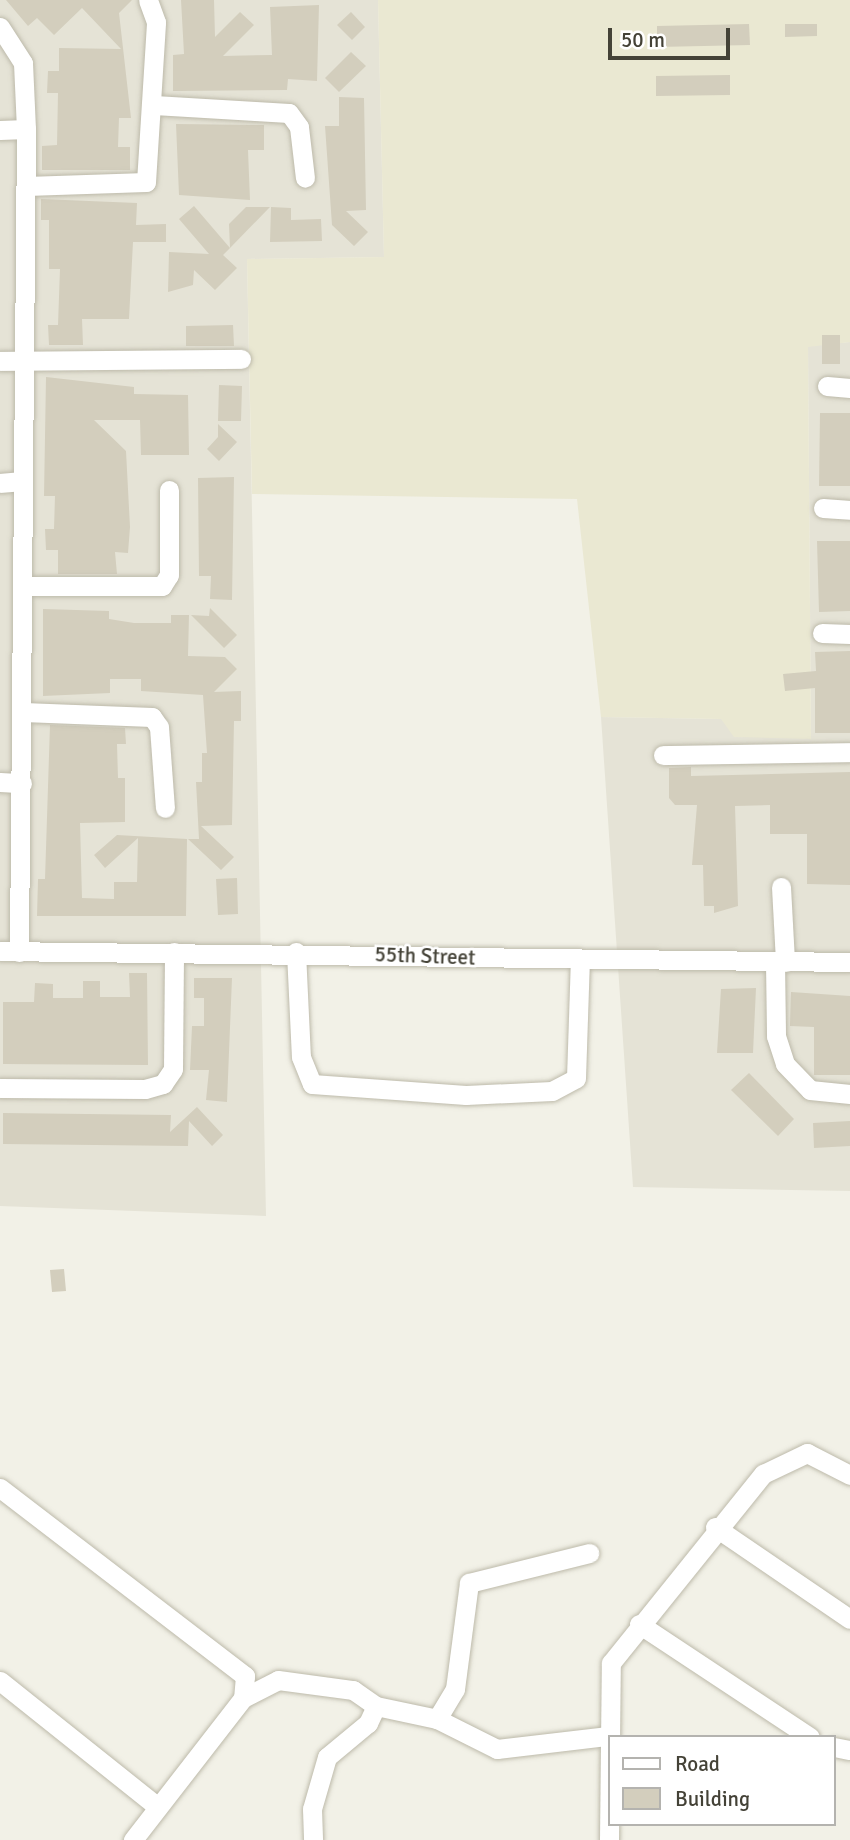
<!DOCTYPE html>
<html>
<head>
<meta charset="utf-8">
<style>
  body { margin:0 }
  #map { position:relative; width:850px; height:1840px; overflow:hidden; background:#f2f1e7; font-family:Signika,sans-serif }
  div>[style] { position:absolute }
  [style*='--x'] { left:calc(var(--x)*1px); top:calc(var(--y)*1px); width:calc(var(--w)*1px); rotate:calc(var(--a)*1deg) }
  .residential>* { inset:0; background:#e5e3d6 }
  .education>* { inset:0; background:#eae8d2 }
  .building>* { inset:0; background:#d3cebd }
  .roads { filter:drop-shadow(0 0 2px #bdbaaa) drop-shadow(0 0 2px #bdbaaa) }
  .minor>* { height:19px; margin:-9.5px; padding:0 9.5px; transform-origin:9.5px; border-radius:9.5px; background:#fff }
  span { translate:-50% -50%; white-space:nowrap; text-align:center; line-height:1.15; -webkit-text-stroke:5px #fff; paint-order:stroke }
  .street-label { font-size:21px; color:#444237 }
  .legend { position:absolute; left:608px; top:1735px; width:228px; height:91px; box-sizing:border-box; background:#fff; border:2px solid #b4b3af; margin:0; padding:9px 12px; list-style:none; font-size:21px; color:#444237 }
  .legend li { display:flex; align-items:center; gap:14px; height:35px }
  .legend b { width:35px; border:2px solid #b4b3af }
  .scale { position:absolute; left:608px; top:28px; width:122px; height:32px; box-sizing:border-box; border:4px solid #444237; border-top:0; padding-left:9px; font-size:21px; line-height:24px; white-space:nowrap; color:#444237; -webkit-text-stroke:5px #fff; paint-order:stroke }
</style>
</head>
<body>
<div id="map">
  <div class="residential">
    <i style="clip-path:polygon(0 0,378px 0,384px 257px,247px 259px,266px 1216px,0 1206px)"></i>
    <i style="clip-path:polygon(850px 342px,850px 1191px,633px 1187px,601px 717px,721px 719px,811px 738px,808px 346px)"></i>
  </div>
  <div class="education">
    <i style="clip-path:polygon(378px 0,850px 0,850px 342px,808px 347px,811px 739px,734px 737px,721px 719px,601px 717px,577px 499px,252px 494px,247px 259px,384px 257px)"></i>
  </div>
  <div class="building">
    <i style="clip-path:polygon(6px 0,132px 0,119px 13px,131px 118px,119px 118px,118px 147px,130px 147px,130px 170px,42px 170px,42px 146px,57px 145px,58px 93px,47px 93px,48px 71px,59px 71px,59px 48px,121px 49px,82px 8px,54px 35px,37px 18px,28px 26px)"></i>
    <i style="clip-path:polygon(181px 0,214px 0,215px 37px,240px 12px,254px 25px,223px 56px,272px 55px,270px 7px,319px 5px,317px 81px,288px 79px,287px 90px,173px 91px,173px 55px,184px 54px)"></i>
    <i style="clip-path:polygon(351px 12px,365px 27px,352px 40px,337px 25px)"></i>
    <i style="clip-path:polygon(749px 24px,750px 45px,657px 47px,657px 26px)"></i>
    <i style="clip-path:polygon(785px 24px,817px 24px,817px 36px,785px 37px)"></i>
    <i style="clip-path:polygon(351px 52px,366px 66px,339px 92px,325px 78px)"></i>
    <i style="clip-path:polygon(730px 75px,730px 95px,656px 96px,656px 76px)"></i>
    <i style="clip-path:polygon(339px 97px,364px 98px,366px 210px,346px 211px,368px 232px,354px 246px,332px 225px,325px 126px,339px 126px)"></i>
    <i style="clip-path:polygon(176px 124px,264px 125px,264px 150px,248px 150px,250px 200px,179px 195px)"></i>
    <i style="clip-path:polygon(41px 199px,137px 203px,136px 225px,166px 224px,166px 242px,133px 242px,129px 319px,82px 319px,83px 345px,49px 345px,48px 325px,58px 325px,60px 269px,49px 269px,49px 220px,41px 220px)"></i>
    <i style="clip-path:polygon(194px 206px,230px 248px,223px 255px,237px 268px,215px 290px,194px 270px,193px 285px,168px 292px,169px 252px,209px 254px,179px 219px)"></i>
    <i style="clip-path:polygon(246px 207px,270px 207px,230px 248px,229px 224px)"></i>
    <i style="clip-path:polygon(271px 207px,291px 208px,291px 220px,321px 219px,322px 241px,270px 242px)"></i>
    <i style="clip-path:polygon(233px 325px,234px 346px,186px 346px,186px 326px)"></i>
    <i style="clip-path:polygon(822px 335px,840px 335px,840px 364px,822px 364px)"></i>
    <i style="clip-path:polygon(46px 377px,134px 387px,134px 394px,188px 395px,189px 455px,141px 455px,140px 420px,94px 420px,126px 451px,130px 527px,128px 553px,115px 552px,117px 574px,58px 574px,58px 550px,46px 550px,45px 529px,54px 529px,55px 496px,44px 496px)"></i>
    <i style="clip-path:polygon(219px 385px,242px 386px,241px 421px,218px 421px)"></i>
    <i style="clip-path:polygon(820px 413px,850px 413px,850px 486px,819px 486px)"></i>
    <i style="clip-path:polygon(218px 424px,237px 442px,219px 461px,207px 449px,218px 437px)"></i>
    <i style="clip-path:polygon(234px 477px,232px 600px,210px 599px,211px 576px,199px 576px,198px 478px)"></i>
    <i style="clip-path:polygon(817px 541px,850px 541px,850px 611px,819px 612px)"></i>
    <i style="clip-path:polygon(210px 608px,237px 635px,224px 648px,191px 615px,209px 616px)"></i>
    <i style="clip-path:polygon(43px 609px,109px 611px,109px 619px,134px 623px,171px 623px,171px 615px,189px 615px,188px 656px,225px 657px,237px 669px,214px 692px,241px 691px,241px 721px,234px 721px,232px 825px,201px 826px,234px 857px,221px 870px,188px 839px,199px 839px,196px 782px,202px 782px,202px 753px,207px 753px,203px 695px,141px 691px,141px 679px,110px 679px,110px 693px,43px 696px)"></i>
    <i style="clip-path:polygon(850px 651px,850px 733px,815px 733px,815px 688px,785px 691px,783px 674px,816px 671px,815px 652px)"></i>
    <i style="clip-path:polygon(50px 725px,125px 728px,126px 744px,117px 744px,118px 778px,125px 778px,125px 822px,80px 823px,82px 898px,114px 899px,114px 882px,137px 882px,138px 838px,105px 868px,94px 855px,117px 835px,187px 839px,186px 916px,37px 916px,38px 879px,45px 879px)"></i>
    <i style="clip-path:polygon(691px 767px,691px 776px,850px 772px,850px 885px,807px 884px,807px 834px,770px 834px,770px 805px,735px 806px,738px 906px,714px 913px,714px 906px,704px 906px,703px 865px,692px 865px,697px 805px,675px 805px,669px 798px,669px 768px)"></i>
    <i style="clip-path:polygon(237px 878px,238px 914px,218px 915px,216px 879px)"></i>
    <i style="clip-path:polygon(129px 973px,147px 973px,148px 1065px,3px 1064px,3px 1002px,34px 1002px,35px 983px,53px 984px,53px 998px,83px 998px,83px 981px,100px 981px,100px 997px,130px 997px)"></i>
    <i style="clip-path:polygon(194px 978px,232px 978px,227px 1102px,206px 1100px,209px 1070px,190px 1070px,192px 1026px,204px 1026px,204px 998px,194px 998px)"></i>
    <i style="clip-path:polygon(756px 988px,753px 1053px,717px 1053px,721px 989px)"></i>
    <i style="clip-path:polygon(791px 992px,850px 996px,850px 1075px,814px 1075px,814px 1027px,790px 1026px)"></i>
    <i style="clip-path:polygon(749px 1073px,794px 1119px,778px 1136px,731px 1090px)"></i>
    <i style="clip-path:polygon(197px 1107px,223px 1135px,212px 1146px,189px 1121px,188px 1146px,3px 1144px,3px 1113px,171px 1115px,170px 1132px)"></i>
    <i style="clip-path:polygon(850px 1121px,850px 1146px,814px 1148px,813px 1123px)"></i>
    <i style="clip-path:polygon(64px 1269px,66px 1291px,52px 1292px,50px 1270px)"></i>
  </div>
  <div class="roads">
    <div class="minor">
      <i style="--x:0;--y:27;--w:43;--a:57.4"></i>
      <i style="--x:23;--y:63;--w:66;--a:87.4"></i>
      <i style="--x:26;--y:129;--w:823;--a:90.49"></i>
      <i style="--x:154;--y:105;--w:135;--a:3.4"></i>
      <i style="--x:289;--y:113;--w:17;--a:54"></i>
      <i style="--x:299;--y:127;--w:51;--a:83.3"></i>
      <i style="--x:0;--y:130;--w:26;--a:-2"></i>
      <i style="--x:26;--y:186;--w:120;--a:-1.9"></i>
      <i style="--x:146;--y:182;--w:160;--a:-86.4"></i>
      <i style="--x:156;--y:22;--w:23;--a:-110"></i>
      <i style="--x:0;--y:361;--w:241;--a:-0.5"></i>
      <i style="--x:827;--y:386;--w:23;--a:5"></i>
      <i style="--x:0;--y:483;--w:22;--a:-5"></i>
      <i style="--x:823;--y:508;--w:27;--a:4"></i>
      <i style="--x:24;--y:586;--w:138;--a:0"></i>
      <i style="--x:162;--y:586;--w:13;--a:-58"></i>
      <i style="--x:169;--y:575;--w:85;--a:-90"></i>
      <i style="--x:822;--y:633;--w:28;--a:2"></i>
      <i style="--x:23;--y:712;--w:129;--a:2.2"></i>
      <i style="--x:152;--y:717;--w:12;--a:55"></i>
      <i style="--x:159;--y:727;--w:81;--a:85.8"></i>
      <i style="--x:663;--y:755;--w:187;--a:-0.9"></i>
      <i style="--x:0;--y:782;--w:22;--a:3"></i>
      <i style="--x:781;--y:887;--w:75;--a:86.9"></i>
      <i style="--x:0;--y:951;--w:850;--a:0.74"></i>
      <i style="--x:296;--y:952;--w:105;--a:87.3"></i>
      <i style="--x:301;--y:1057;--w:29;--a:68"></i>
      <i style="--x:312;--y:1084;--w:154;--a:4.1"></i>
      <i style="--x:466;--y:1095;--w:86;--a:-2.7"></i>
      <i style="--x:552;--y:1091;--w:27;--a:-28"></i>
      <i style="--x:576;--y:1078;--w:118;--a:-88.1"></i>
      <i style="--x:775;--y:962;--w:74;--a:89.2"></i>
      <i style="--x:776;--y:1036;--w:29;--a:72"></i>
      <i style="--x:785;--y:1064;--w:36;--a:46"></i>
      <i style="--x:810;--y:1090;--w:40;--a:5.7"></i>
      <i style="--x:0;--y:1088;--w:145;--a:0.4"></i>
      <i style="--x:145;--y:1089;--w:19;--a:-16"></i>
      <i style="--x:163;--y:1084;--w:18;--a:-56"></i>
      <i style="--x:173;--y:1069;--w:117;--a:-89.5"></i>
      <i style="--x:0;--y:1488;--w:309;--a:37.5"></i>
      <i style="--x:245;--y:1676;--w:22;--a:95"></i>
      <i style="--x:243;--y:1698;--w:180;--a:127.8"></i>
      <i style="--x:715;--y:1527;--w:163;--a:34.3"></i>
      <i style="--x:639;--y:1624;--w:205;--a:33.5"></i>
      <i style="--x:0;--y:1681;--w:202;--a:38.6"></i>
      <i style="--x:243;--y:1698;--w:39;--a:-27"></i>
      <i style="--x:278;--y:1680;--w:76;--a:7.6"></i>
      <i style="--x:353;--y:1690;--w:28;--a:35"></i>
      <i style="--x:376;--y:1706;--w:19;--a:115"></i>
      <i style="--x:368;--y:1723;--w:53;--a:140.3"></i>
      <i style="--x:327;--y:1757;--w:54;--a:106.1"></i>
      <i style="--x:312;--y:1809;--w:31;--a:88"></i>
      <i style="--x:376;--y:1706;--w:62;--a:12"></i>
      <i style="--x:437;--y:1719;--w:67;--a:26.6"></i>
      <i style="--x:497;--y:1749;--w:112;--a:-6.7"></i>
      <i style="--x:437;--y:1719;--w:35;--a:-59"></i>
      <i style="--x:455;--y:1689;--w:107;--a:-82.5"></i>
      <i style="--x:469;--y:1583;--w:124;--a:-14"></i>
      <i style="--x:834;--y:1747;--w:16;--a:11"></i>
      <i style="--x:609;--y:1840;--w:177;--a:-89.4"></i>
      <i style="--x:611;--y:1663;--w:243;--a:-51.2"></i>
      <i style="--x:763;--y:1474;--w:49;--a:-25.5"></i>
      <i style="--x:807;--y:1453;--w:48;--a:27.1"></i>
    </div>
  </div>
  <div class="street-label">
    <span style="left:425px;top:956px;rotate:2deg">55th Street</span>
  </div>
  <ul class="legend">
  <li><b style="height:9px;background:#fff"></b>Road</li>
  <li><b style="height:19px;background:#d3cebd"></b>Building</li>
  </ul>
  <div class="scale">50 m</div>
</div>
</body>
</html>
